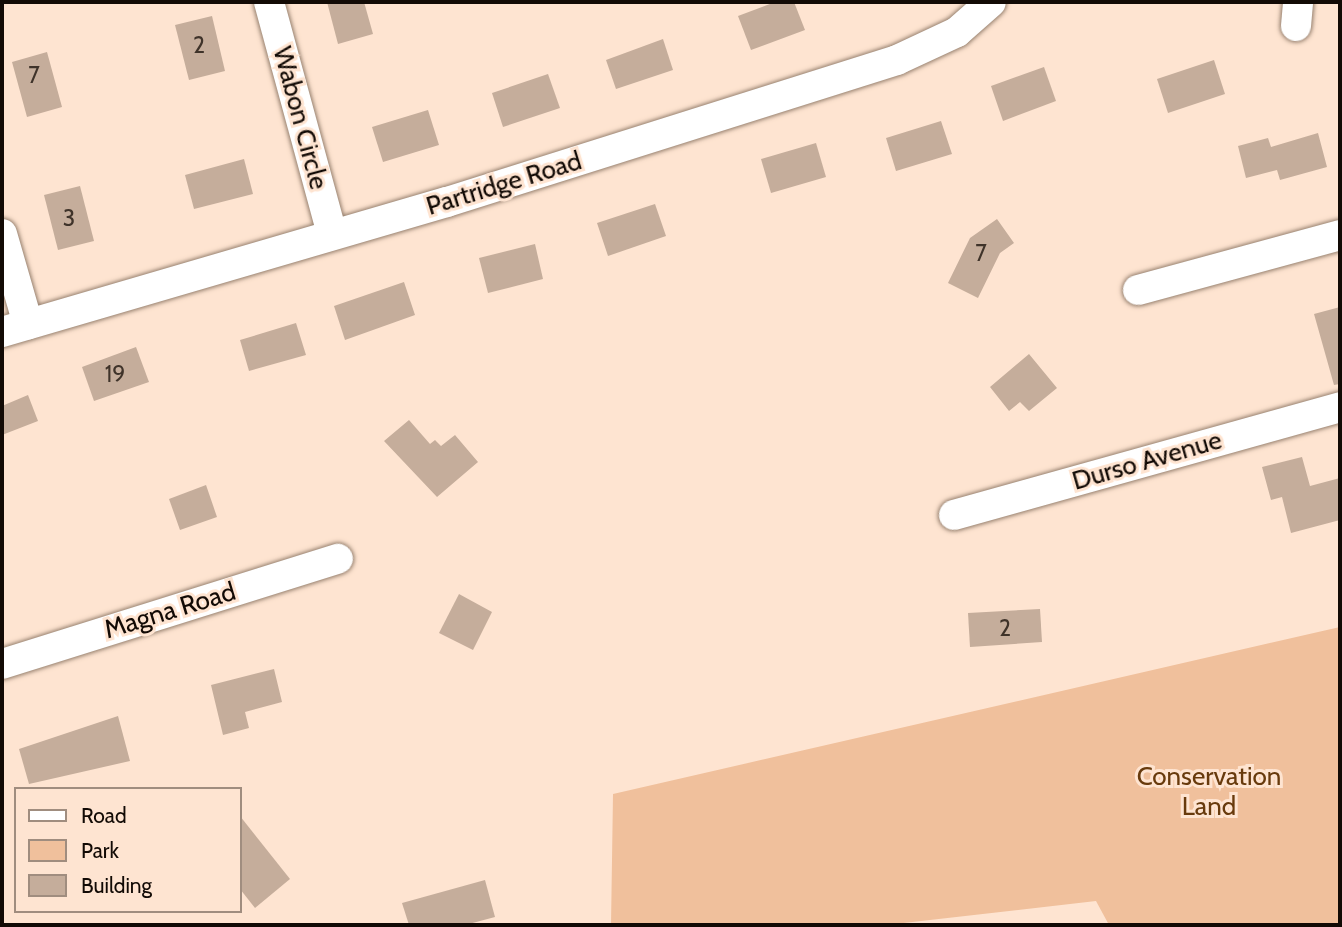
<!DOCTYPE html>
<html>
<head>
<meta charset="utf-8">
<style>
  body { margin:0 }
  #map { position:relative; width:1342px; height:927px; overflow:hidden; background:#fee4d1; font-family:Cabin,sans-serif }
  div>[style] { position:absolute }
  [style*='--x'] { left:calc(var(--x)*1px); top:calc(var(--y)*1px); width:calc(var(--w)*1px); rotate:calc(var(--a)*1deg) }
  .green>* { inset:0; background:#f0c09c }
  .building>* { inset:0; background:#c5ad9b }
  .roads { filter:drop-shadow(0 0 2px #988270) drop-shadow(0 0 2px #988270) }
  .street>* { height:30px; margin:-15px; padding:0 15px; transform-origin:15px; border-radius:15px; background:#fff }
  span { translate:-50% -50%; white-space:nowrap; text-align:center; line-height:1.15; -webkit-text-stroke:6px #fee4d1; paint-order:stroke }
  .number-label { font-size:23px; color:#3f332a }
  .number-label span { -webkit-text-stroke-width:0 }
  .street-label { font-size:26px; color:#120a05 }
  .park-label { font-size:26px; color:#683a0c }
  .frame { position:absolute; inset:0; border:4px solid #120a05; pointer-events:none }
  .legend { position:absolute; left:14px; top:787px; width:228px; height:126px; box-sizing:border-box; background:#fee4d1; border:2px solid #a08d7f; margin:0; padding:9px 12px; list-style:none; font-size:21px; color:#120a05 }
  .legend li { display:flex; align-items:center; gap:14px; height:35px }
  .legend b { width:35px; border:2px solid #a08d7f }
</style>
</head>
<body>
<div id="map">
  <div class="green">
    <i style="clip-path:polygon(1340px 627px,1340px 925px,1109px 925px,1096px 901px,886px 925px,611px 925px,613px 794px)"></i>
  </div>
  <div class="building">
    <i style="clip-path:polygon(327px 2px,364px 2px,373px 34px,338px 44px)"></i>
    <i style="clip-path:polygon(775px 2px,794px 2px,805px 30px,751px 50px,738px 16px)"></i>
    <i style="clip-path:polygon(212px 16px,225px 71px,189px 80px,175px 25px)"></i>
    <i style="clip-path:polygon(663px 39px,673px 70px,616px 89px,606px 60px)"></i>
    <i style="clip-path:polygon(47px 52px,62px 107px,27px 117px,12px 62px)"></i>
    <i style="clip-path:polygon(1214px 60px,1225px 94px,1168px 113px,1157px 79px)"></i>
    <i style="clip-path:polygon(1044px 67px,1056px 101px,1003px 121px,991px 86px)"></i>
    <i style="clip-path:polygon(548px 74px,560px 108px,503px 127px,492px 93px)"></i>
    <i style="clip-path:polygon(428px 110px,439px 145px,383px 162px,372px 127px)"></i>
    <i style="clip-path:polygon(941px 121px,952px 154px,896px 171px,886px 138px)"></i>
    <i style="clip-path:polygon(1318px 133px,1327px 167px,1280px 180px,1277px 170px,1246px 178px,1238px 146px,1268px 138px,1271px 147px)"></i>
    <i style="clip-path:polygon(816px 143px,826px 177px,771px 193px,761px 159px)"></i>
    <i style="clip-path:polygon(244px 159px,253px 194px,194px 209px,185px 175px)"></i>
    <i style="clip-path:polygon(80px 186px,94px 241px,58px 250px,44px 195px)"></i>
    <i style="clip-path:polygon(655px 204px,666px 236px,608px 256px,597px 223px)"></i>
    <i style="clip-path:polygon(997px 219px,1014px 243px,1000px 253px,978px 298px,948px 283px,970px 238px)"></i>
    <i style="clip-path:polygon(535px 244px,543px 279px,488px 293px,479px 258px)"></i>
    <i style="clip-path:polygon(404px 282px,415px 315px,345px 340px,334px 306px)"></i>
    <i style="clip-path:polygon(1340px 307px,1340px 384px,1334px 385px,1314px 314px)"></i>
    <i style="clip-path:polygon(296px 323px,306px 355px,249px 371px,240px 340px)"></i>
    <i style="clip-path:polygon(136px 347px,149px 382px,94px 401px,82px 367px)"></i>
    <i style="clip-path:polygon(1029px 354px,1057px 388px,1029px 411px,1020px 402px,1009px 411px,990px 387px)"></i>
    <i style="clip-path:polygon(28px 395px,38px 421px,2px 435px,2px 406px)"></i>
    <i style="clip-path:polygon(409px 420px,430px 444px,435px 440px,441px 446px,455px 435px,478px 462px,437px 497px,384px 441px)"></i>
    <i style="clip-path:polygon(1302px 457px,1310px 486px,1340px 478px,1340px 520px,1291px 533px,1282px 497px,1271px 500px,1262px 467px)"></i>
    <i style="clip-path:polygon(206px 485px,217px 517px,180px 530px,169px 499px)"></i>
    <i style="clip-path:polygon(459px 594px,492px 612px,473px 650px,439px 633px)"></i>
    <i style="clip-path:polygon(1040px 609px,1042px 642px,970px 647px,968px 613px)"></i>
    <i style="clip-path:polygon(274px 669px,282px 702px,245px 712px,249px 728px,223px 735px,211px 685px)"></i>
    <i style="clip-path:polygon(118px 716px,130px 761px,29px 784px,19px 749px)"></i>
    <i style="clip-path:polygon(240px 816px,290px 879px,255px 908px,240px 889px)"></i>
    <i style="clip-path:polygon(485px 880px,495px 917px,465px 925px,409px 925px,402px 903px)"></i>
  </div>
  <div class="roads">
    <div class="street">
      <i style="--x:269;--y:2;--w:240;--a:74.8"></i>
      <i style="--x:1296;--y:26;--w:24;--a:-85"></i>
      <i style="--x:2;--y:234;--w:94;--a:73.9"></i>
      <i style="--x:1138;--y:290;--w:209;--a:-15.2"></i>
      <i style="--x:2;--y:332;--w:464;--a:-16.3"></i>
      <i style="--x:447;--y:202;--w:472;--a:-17.5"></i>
      <i style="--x:897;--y:60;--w:66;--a:-25"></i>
      <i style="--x:957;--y:32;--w:45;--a:-41.4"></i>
      <i style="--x:954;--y:515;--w:401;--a:-15.6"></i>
      <i style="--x:2;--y:664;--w:352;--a:-17.4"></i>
    </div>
  </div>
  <div class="number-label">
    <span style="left:199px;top:45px">2</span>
    <span style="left:34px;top:75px">7</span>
    <span style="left:69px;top:218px">3</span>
    <span style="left:981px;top:253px">7</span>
    <span style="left:115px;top:374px">19</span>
    <span style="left:1005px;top:628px">2</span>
  </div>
  <div class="street-label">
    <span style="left:300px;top:118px;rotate:75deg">Wabon Circle</span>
    <span style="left:504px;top:184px;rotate:-17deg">Partridge Road</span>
    <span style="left:1147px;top:461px;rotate:-16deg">Durso Avenue</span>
    <span style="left:170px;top:611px;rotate:-17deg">Magna Road</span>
  </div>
  <div class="park-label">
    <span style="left:1209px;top:792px">Conservation<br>Land</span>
  </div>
  <div class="frame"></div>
  <ul class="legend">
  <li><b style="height:9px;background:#fff"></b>Road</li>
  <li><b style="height:19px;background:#f0c09c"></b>Park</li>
  <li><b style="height:19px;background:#c5ad9b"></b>Building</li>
  </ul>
</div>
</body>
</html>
